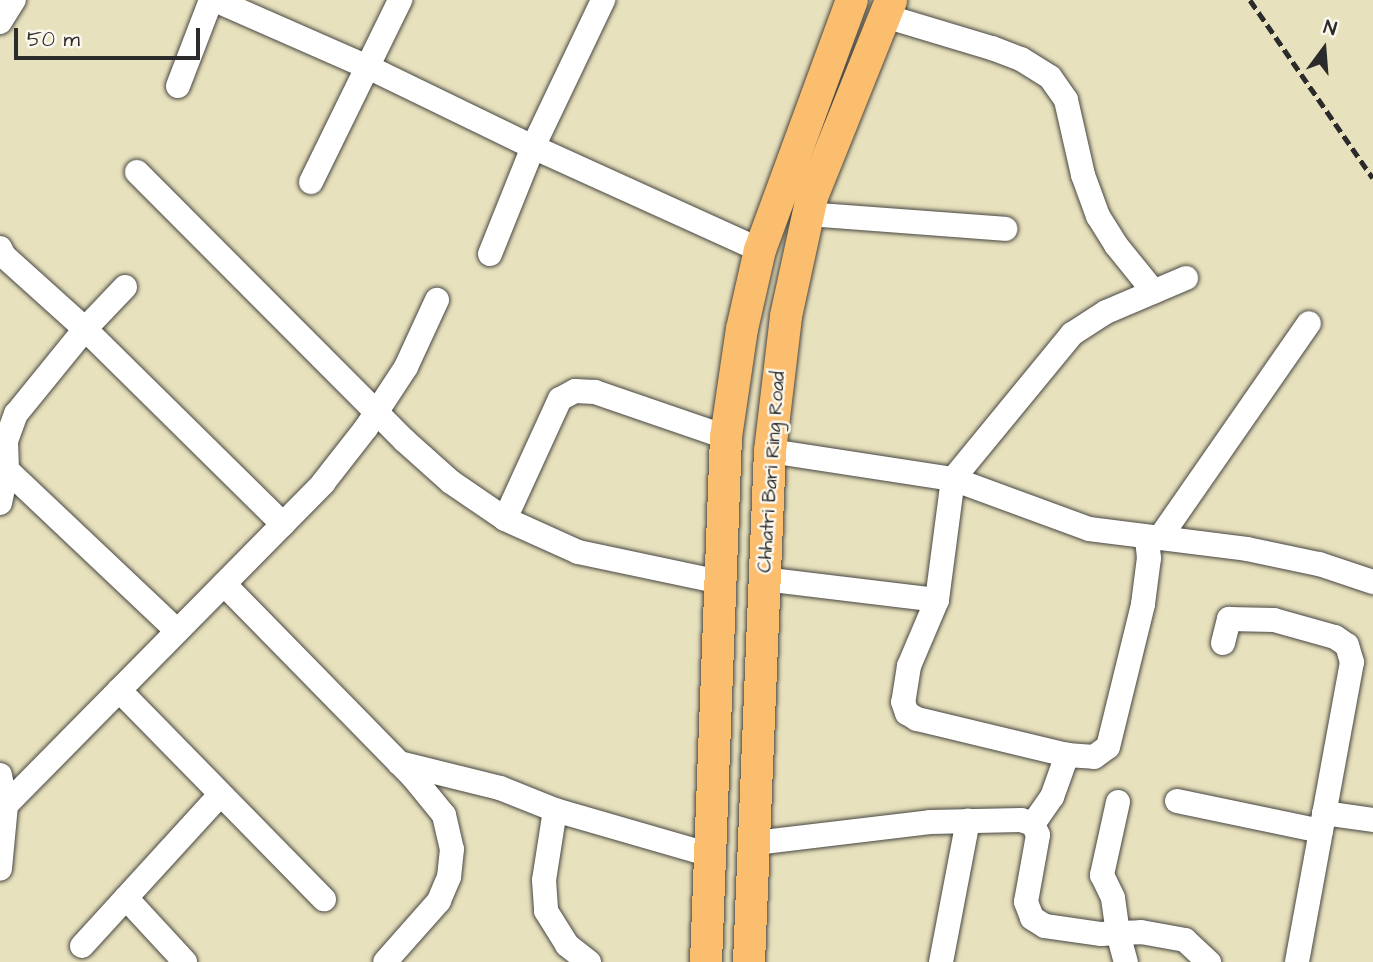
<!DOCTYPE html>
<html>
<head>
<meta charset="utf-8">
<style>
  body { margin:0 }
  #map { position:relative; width:1373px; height:962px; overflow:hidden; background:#e8e1bd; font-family:"Architects Daughter",sans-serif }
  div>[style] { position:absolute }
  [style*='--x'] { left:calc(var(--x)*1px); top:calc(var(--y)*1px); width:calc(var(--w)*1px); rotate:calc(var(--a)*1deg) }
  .roads { filter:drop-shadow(0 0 2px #474641) drop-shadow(0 0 2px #474641) }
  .minor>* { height:24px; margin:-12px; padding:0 12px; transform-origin:12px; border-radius:12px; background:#fff }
  .major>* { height:32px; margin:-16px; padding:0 16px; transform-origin:16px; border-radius:16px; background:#fbbd6e }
  .rail>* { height:5px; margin-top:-2.5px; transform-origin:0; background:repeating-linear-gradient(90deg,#2b2b2b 0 10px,transparent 0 15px) }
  span { translate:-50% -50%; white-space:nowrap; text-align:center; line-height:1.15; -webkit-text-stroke:5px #fbf7ec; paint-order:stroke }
  .street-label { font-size:19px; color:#2b2b2b }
  .north { position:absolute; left:1289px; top:14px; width:70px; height:70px; -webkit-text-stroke:5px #fbf7ec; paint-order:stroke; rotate:16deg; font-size:19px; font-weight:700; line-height:28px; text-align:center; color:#2b2b2b }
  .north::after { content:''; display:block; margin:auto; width:24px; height:32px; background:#2b2b2b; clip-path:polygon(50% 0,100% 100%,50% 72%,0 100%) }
  .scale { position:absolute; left:14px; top:28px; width:186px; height:32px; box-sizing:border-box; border:4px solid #2b2b2b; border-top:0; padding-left:9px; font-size:21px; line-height:24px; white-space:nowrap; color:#2b2b2b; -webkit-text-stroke:5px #fbf7ec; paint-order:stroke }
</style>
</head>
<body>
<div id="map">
  <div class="roads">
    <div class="minor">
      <i style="--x:215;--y:0;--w:169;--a:23.7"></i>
      <i style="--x:370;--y:68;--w:181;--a:25.9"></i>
      <i style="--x:533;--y:147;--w:249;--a:24.4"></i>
      <i style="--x:885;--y:16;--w:112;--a:16.7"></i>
      <i style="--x:992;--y:48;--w:31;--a:21"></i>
      <i style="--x:1021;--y:59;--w:34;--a:32"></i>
      <i style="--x:1050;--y:77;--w:28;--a:55"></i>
      <i style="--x:1066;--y:100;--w:77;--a:77.2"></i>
      <i style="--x:1083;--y:175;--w:44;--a:69.9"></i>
      <i style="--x:1098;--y:216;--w:34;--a:58"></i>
      <i style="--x:1116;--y:245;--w:60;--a:51"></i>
      <i style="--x:0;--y:22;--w:26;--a:-58"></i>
      <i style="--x:178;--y:86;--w:92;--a:-69"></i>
      <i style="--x:137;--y:172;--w:378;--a:45.1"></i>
      <i style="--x:404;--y:440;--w:63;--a:41.8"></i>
      <i style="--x:451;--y:482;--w:65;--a:34.4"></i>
      <i style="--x:505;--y:519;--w:80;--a:24.3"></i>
      <i style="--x:578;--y:552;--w:145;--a:11.9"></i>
      <i style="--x:311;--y:182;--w:203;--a:-63.9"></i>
      <i style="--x:807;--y:214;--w:199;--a:4.3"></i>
      <i style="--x:0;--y:248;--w:9;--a:63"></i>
      <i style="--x:4;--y:256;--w:109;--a:42"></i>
      <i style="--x:85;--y:329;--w:278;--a:44.6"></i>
      <i style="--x:490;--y:254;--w:115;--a:-68.1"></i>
      <i style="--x:533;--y:147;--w:163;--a:-64.5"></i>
      <i style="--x:770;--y:451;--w:185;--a:8.7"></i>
      <i style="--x:953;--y:479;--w:145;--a:20.2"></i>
      <i style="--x:1089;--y:529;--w:159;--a:7.2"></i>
      <i style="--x:1247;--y:549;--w:74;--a:11.8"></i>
      <i style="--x:1319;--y:564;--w:57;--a:18.4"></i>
      <i style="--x:7;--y:470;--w:234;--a:43.4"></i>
      <i style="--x:0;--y:472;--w:7;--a:-16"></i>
      <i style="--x:7;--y:470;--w:29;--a:-92"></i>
      <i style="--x:6;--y:441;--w:29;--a:-70"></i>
      <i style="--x:16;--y:414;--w:109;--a:-50.9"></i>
      <i style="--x:85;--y:329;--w:58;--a:-46.4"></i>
      <i style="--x:0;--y:503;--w:34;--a:-78"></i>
      <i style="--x:505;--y:519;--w:132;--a:-65.4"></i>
      <i style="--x:560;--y:399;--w:17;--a:-28"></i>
      <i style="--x:575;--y:391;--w:20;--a:3"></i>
      <i style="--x:595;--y:392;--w:139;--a:19"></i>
      <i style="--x:1161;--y:536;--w:259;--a:-55.2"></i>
      <i style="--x:764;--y:579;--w:174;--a:6.9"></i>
      <i style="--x:937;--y:600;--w:122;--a:-82.5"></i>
      <i style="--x:953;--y:479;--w:188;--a:-50.6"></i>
      <i style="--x:1072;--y:334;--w:40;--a:-32.9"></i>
      <i style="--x:1106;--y:312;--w:87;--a:-23"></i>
      <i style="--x:224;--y:584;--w:270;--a:45.6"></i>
      <i style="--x:413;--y:777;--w:49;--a:50.8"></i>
      <i style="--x:444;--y:815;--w:35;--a:77"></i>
      <i style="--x:452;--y:849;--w:28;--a:96"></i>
      <i style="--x:449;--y:877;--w:26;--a:113"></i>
      <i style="--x:439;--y:901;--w:81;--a:131.5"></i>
      <i style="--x:937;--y:600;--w:72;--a:113"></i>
      <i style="--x:909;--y:666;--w:36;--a:99"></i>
      <i style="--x:903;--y:702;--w:12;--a:70"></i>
      <i style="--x:907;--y:713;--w:12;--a:31"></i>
      <i style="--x:917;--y:719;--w:154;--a:13.5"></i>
      <i style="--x:1223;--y:643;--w:25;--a:-76"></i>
      <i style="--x:1229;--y:619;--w:45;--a:1.3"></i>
      <i style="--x:1274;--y:620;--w:63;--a:15.6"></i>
      <i style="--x:1335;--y:637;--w:14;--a:34"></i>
      <i style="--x:1347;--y:645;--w:18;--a:74"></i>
      <i style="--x:1352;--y:662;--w:305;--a:100.4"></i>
      <i style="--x:119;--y:690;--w:293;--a:45.6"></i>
      <i style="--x:399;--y:763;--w:104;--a:13.9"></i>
      <i style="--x:500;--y:788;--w:59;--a:21.8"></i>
      <i style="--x:555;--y:810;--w:162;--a:16.1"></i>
      <i style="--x:0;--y:775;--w:31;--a:79"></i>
      <i style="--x:6;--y:805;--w:64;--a:95.4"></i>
      <i style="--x:1177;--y:801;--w:147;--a:11.8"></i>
      <i style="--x:1118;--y:802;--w:75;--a:102.4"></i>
      <i style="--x:1102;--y:875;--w:25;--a:64"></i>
      <i style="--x:1113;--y:898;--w:35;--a:82"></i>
      <i style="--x:1118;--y:933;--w:23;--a:-2"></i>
      <i style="--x:1141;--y:932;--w:45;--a:10.3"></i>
      <i style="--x:1185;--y:940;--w:33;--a:43"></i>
      <i style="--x:6;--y:805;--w:452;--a:-45.4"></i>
      <i style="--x:323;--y:483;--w:70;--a:-52"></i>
      <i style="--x:366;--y:428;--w:73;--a:-56.7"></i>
      <i style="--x:406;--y:367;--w:74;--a:-65.2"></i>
      <i style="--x:555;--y:810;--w:71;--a:98.9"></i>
      <i style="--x:544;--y:880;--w:31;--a:86"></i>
      <i style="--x:546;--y:911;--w:40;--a:58"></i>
      <i style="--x:567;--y:945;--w:28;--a:38"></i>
      <i style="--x:1324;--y:813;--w:49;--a:8.1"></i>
      <i style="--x:1033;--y:824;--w:33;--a:-55"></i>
      <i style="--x:1052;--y:797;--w:45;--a:-70.3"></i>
      <i style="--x:1067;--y:755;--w:27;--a:4"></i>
      <i style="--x:1094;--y:757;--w:17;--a:-36"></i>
      <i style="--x:1108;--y:747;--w:147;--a:-76.2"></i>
      <i style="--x:1143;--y:604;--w:46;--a:-82.6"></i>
      <i style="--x:1149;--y:558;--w:20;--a:-96"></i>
      <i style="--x:755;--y:843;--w:176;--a:-6.8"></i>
      <i style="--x:930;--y:822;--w:91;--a:-1.3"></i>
      <i style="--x:1021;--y:820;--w:13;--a:18"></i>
      <i style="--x:1033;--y:824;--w:12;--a:66"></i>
      <i style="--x:1038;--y:835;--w:68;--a:100.2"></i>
      <i style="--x:1026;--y:902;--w:17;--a:69"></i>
      <i style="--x:1032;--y:918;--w:15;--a:32"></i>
      <i style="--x:1045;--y:926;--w:57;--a:8.1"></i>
      <i style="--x:1101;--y:934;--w:17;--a:-3"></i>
      <i style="--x:1118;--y:933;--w:30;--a:75"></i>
      <i style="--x:126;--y:898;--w:87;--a:47.3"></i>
      <i style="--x:82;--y:946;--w:205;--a:-47.6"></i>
      <i style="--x:941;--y:962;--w:144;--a:-79.2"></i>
    </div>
    <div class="major">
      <i style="--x:706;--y:962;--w:525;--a:-87.82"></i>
      <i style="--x:726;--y:437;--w:109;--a:-81.6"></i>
      <i style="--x:742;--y:329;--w:81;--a:-77.2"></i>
      <i style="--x:760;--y:250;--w:266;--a:-69.8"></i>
      <i style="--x:749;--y:962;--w:511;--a:-87.65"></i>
      <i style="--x:770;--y:451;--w:136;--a:-83.2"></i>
      <i style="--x:786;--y:316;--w:122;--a:-77.7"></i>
      <i style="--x:812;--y:197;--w:212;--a:-68.1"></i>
    </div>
  </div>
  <div class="rail">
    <i style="--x:1250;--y:0;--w:216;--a:55.4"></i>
  </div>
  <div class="street-label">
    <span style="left:772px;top:472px;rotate:-86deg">Chhatri Bari Ring Road</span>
  </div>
  <div class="north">N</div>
  <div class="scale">50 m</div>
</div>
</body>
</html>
